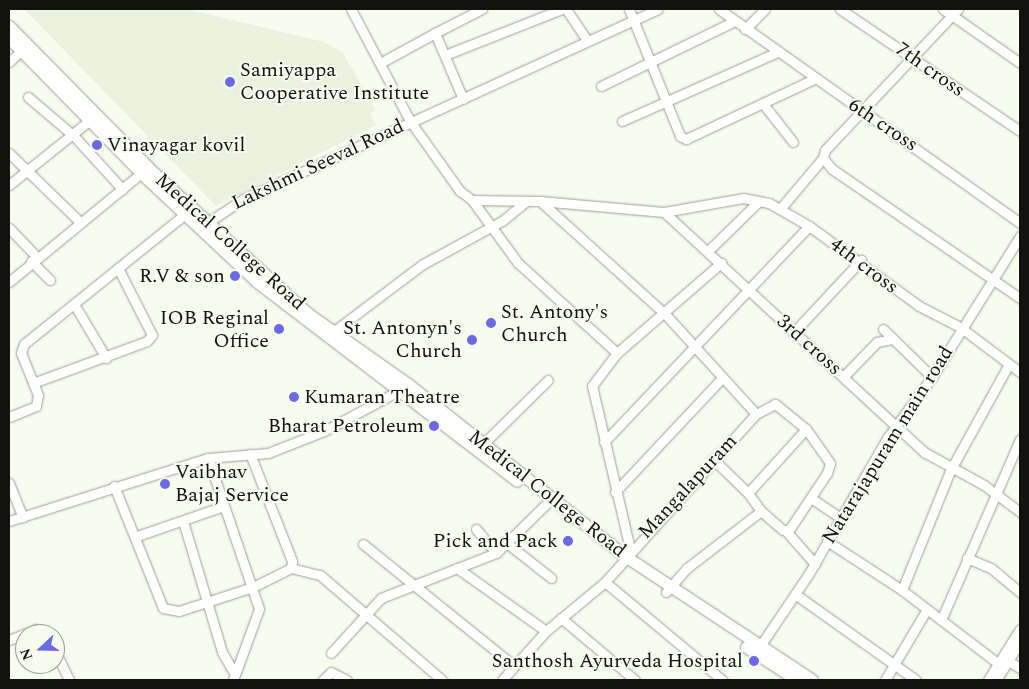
<!DOCTYPE html>
<html>
<head>
<meta charset="utf-8">
<style>
  body { margin:0 }
  #map { position:relative; width:1029px; height:689px; overflow:hidden; background:#f7fbf0; font-family:Spectral,serif }
  div>[style] { position:absolute }
  [style*='--x'] { left:calc(var(--x)*1px); top:calc(var(--y)*1px); width:calc(var(--w)*1px); rotate:calc(var(--a)*1deg) }
  .built>* { inset:0; background:#ebf1df }
  .roads { filter:drop-shadow(0 0 1px #9b9f95) drop-shadow(0 0 1px #9b9f95) }
  .minor>* { height:9px; margin:-4.5px; padding:0 4.5px; transform-origin:4.5px; border-radius:4.5px; background:#fff }
  .major>* { height:11px; margin:-5.5px; padding:0 5.5px; transform-origin:5.5px; border-radius:5.5px; background:#fff }
  .dots>* { width:14px; height:14px; translate:-50% -50%; box-sizing:border-box; border:2px solid #f7fbf0; border-radius:50% }
  span { translate:-50% -50%; white-space:nowrap; text-align:center; line-height:1.15; -webkit-text-stroke:4px #f7fbf0; paint-order:stroke }
  .poi-label { font-size:20px; color:#12130f }
  .left { translate:0 -50%; text-align:left }
  .right { translate:-100% -50%; text-align:right }
  .street-label { font-size:20px; color:#12130f }
  .frame { position:absolute; inset:0; border:10px solid #12130f; pointer-events:none }
  .north { position:absolute; left:15px; top:624px; width:50px; height:50px; box-sizing:border-box; background:#f7fbf0; border:1px solid #9b9e96; border-radius:50%; rotate:249deg; font-size:14px; font-weight:700; line-height:20px; text-align:center; color:#12130f }
  .north::after { content:''; display:block; margin:auto; width:18px; height:22px; background:#6a6ae3; clip-path:polygon(50% 0,100% 100%,50% 72%,0 100%) }
</style>
</head>
<body>
<div id="map">
  <div class="built">
    <i style="clip-path:polygon(24px 9px,186px 9px,324px 42px,343px 53px,376px 110px,370px 113px,376px 125px,216px 206px)"></i>
  </div>
  <div class="roads">
    <div class="minor">
      <i style="--x:351;--y:9;--w:127;--a:62.2"></i>
      <i style="--x:410;--y:121;--w:86;--a:54.5"></i>
      <i style="--x:460;--y:191;--w:15;--a:37"></i>
      <i style="--x:472;--y:200;--w:68;--a:0.8"></i>
      <i style="--x:566;--y:9;--w:37;--a:56"></i>
      <i style="--x:629;--y:9;--w:137;--a:68.1"></i>
      <i style="--x:680;--y:136;--w:7;--a:27"></i>
      <i style="--x:686;--y:139;--w:144;--a:-25.1"></i>
      <i style="--x:719;--y:9;--w:369;--a:35.4"></i>
      <i style="--x:840;--y:9;--w:217;--a:34.1"></i>
      <i style="--x:943;--y:9;--w:94;--a:35"></i>
      <i style="--x:958;--y:9;--w:194;--a:133.3"></i>
      <i style="--x:825;--y:150;--w:8;--a:104"></i>
      <i style="--x:823;--y:158;--w:14;--a:51"></i>
      <i style="--x:832;--y:169;--w:228;--a:34.5"></i>
      <i style="--x:745;--y:29;--w:28;--a:-45"></i>
      <i style="--x:445;--y:55;--w:126;--a:-21.5"></i>
      <i style="--x:9;--y:62;--w:22;--a:-43"></i>
      <i style="--x:382;--y:62;--w:60;--a:-28.7"></i>
      <i style="--x:601;--y:86;--w:149;--a:-25.9"></i>
      <i style="--x:28;--y:97;--w:60;--a:40.3"></i>
      <i style="--x:74;--y:136;--w:72;--a:47.8"></i>
      <i style="--x:463;--y:99;--w:72;--a:-113"></i>
      <i style="--x:435;--y:33;--w:53;--a:-27.1"></i>
      <i style="--x:764;--y:105;--w:47;--a:51.9"></i>
      <i style="--x:622;--y:121;--w:171;--a:-23.9"></i>
      <i style="--x:9;--y:153;--w:100;--a:44.2"></i>
      <i style="--x:9;--y:185;--w:109;--a:-38.7"></i>
      <i style="--x:472;--y:200;--w:78;--a:53.9"></i>
      <i style="--x:518;--y:263;--w:134;--a:42.3"></i>
      <i style="--x:780;--y:209;--w:67;--a:-49.9"></i>
      <i style="--x:664;--y:212;--w:80;--a:-10"></i>
      <i style="--x:743;--y:198;--w:26;--a:11"></i>
      <i style="--x:769;--y:203;--w:46;--a:29.9"></i>
      <i style="--x:809;--y:226;--w:136;--a:36"></i>
      <i style="--x:919;--y:306;--w:46;--a:27.1"></i>
      <i style="--x:960;--y:327;--w:75;--a:36.9"></i>
      <i style="--x:204;--y:225;--w:47;--a:-33.7"></i>
      <i style="--x:243;--y:199;--w:456;--a:-24.6"></i>
      <i style="--x:9;--y:228;--w:39;--a:46"></i>
      <i style="--x:708;--y:251;--w:71;--a:-44.4"></i>
      <i style="--x:31;--y:261;--w:27;--a:45"></i>
      <i style="--x:9;--y:282;--w:171;--a:-39.5"></i>
      <i style="--x:74;--y:304;--w:63;--a:59.3"></i>
      <i style="--x:883;--y:329;--w:69;--a:44.4"></i>
      <i style="--x:334;--y:331;--w:111;--a:-37"></i>
      <i style="--x:423;--y:264;--w:90;--a:-28.6"></i>
      <i style="--x:502;--y:221;--w:32;--a:-39"></i>
      <i style="--x:793;--y:333;--w:100;--a:-47"></i>
      <i style="--x:844;--y:376;--w:47;--a:-45.9"></i>
      <i style="--x:877;--y:342;--w:16;--a:-11"></i>
      <i style="--x:33;--y:383;--w:121;--a:-20.2"></i>
      <i style="--x:147;--y:341;--w:8;--a:-50"></i>
      <i style="--x:152;--y:335;--w:75;--a:-116.9"></i>
      <i style="--x:9;--y:417;--w:29;--a:-22"></i>
      <i style="--x:36;--y:406;--w:11;--a:-80"></i>
      <i style="--x:38;--y:395;--w:45;--a:-112"></i>
      <i style="--x:21;--y:353;--w:9;--a:-72"></i>
      <i style="--x:24;--y:344;--w:207;--a:-38.9"></i>
      <i style="--x:604;--y:442;--w:298;--a:-46.5"></i>
      <i style="--x:483;--y:444;--w:91;--a:-44.6"></i>
      <i style="--x:208;--y:458;--w:159;--a:71.3"></i>
      <i style="--x:259;--y:609;--w:76;--a:110.1"></i>
      <i style="--x:713;--y:459;--w:49;--a:44.2"></i>
      <i style="--x:9;--y:483;--w:37;--a:68"></i>
      <i style="--x:114;--y:486;--w:131;--a:68.1"></i>
      <i style="--x:163;--y:608;--w:16;--a:11"></i>
      <i style="--x:179;--y:611;--w:78;--a:-18"></i>
      <i style="--x:253;--y:587;--w:42;--a:-26.6"></i>
      <i style="--x:291;--y:568;--w:7;--a:-82"></i>
      <i style="--x:292;--y:561;--w:115;--a:-111.4"></i>
      <i style="--x:615;--y:492;--w:156;--a:-46.8"></i>
      <i style="--x:811;--y:498;--w:36;--a:34"></i>
      <i style="--x:761;--y:511;--w:29;--a:41"></i>
      <i style="--x:783;--y:530;--w:6;--a:0"></i>
      <i style="--x:789;--y:530;--w:69;--a:-56.3"></i>
      <i style="--x:827;--y:473;--w:10;--a:-73"></i>
      <i style="--x:830;--y:463;--w:42;--a:-125.2"></i>
      <i style="--x:9;--y:521;--w:209;--a:-17.6"></i>
      <i style="--x:208;--y:458;--w:60;--a:-4.8"></i>
      <i style="--x:268;--y:453;--w:60;--a:-21.4"></i>
      <i style="--x:324;--y:431;--w:89;--a:-28.3"></i>
      <i style="--x:183;--y:521;--w:137;--a:73.4"></i>
      <i style="--x:222;--y:652;--w:22;--a:60"></i>
      <i style="--x:476;--y:529;--w:31;--a:50"></i>
      <i style="--x:786;--y:531;--w:44;--a:48.7"></i>
      <i style="--x:137;--y:536;--w:92;--a:-19"></i>
      <i style="--x:827;--y:541;--w:90;--a:33.2"></i>
      <i style="--x:902;--y:590;--w:128;--a:37.4"></i>
      <i style="--x:363;--y:544;--w:194;--a:38.9"></i>
      <i style="--x:508;--y:544;--w:55;--a:38.3"></i>
      <i style="--x:630;--y:549;--w:167;--a:-103.1"></i>
      <i style="--x:592;--y:386;--w:41;--a:-52.9"></i>
      <i style="--x:617;--y:353;--w:138;--a:-40.9"></i>
      <i style="--x:967;--y:558;--w:26;--a:23"></i>
      <i style="--x:991;--y:568;--w:38;--a:40"></i>
      <i style="--x:291;--y:568;--w:30;--a:14"></i>
      <i style="--x:320;--y:575;--w:161;--a:40.7"></i>
      <i style="--x:457;--y:568;--w:109;--a:35.3"></i>
      <i style="--x:605;--y:582;--w:153;--a:39.9"></i>
      <i style="--x:902;--y:590;--w:131;--a:-68"></i>
      <i style="--x:951;--y:469;--w:120;--a:-61.1"></i>
      <i style="--x:666;--y:592;--w:32;--a:-49"></i>
      <i style="--x:687;--y:568;--w:93;--a:-37.6"></i>
      <i style="--x:761;--y:511;--w:22;--a:-126"></i>
      <i style="--x:748;--y:493;--w:86;--a:-47.8"></i>
      <i style="--x:806;--y:429;--w:40;--a:-141"></i>
      <i style="--x:775;--y:404;--w:21;--a:152"></i>
      <i style="--x:756;--y:414;--w:135;--a:-132.3"></i>
      <i style="--x:665;--y:314;--w:169;--a:-137.9"></i>
      <i style="--x:540;--y:201;--w:124;--a:5.1"></i>
      <i style="--x:664;--y:212;--w:354;--a:42.7"></i>
      <i style="--x:924;--y:452;--w:68;--a:28.8"></i>
      <i style="--x:984;--y:485;--w:45;--a:36.9"></i>
      <i style="--x:795;--y:594;--w:148;--a:35.4"></i>
      <i style="--x:561;--y:618;--w:97;--a:40"></i>
      <i style="--x:941;--y:620;--w:197;--a:-66.4"></i>
      <i style="--x:9;--y:640;--w:29;--a:-22"></i>
      <i style="--x:36;--y:629;--w:11;--a:27"></i>
      <i style="--x:758;--y:649;--w:89;--a:-56"></i>
      <i style="--x:808;--y:575;--w:158;--a:-60"></i>
      <i style="--x:887;--y:438;--w:76;--a:-53.6"></i>
      <i style="--x:932;--y:377;--w:166;--a:-58"></i>
      <i style="--x:55;--y:651;--w:32;--a:64"></i>
      <i style="--x:331;--y:653;--w:74;--a:-47.7"></i>
      <i style="--x:381;--y:598;--w:123;--a:-21.4"></i>
      <i style="--x:496;--y:553;--w:69;--a:-44.4"></i>
      <i style="--x:1008;--y:661;--w:14;--a:30"></i>
      <i style="--x:323;--y:680;--w:11;--a:-45"></i>
      <i style="--x:331;--y:672;--w:18;--a:27"></i>
      <i style="--x:502;--y:680;--w:66;--a:-48.1"></i>
      <i style="--x:546;--y:631;--w:77;--a:-39.7"></i>
      <i style="--x:605;--y:582;--w:226;--a:-48.1"></i>
      <i style="--x:885;--y:680;--w:82;--a:-59.4"></i>
      <i style="--x:988;--y:680;--w:60;--a:-57.9"></i>
      <i style="--x:996;--y:680;--w:45;--a:-57.7"></i>
    </div>
    <div class="major">
      <i style="--x:9;--y:26;--w:208;--a:45.4"></i>
      <i style="--x:155;--y:174;--w:206;--a:42.4"></i>
      <i style="--x:307;--y:313;--w:123;--a:35.1"></i>
      <i style="--x:408;--y:384;--w:277;--a:38.4"></i>
      <i style="--x:625;--y:556;--w:224;--a:33.5"></i>
      <i style="--x:9;--y:38;--w:189;--a:45.6"></i>
      <i style="--x:141;--y:173;--w:159;--a:43.2"></i>
      <i style="--x:257;--y:282;--w:327;--a:37.4"></i>
      <i style="--x:746;--y:647;--w:61;--a:32.9"></i>
    </div>
  </div>
  <div class="dots">
    <i style="left:230px;top:82px;background:#6a6ae3"></i>
    <i style="left:97px;top:145px;background:#6a6ae3"></i>
    <i style="left:235px;top:276px;background:#6a6ae3"></i>
    <i style="left:491px;top:323px;background:#6a6ae3"></i>
    <i style="left:279px;top:329px;background:#6a6ae3"></i>
    <i style="left:472px;top:340px;background:#6a6ae3"></i>
    <i style="left:294px;top:397px;background:#6a6ae3"></i>
    <i style="left:434px;top:426px;background:#6a6ae3"></i>
    <i style="left:165px;top:484px;background:#6a6ae3"></i>
    <i style="left:568px;top:541px;background:#6a6ae3"></i>
    <i style="left:754px;top:661px;background:#6a6ae3"></i>
  </div>
  <div class="poi-label">
    <span class="left" style="left:240px;top:82px">Samiyappa<br>Cooperative Institute</span>
    <span class="left" style="left:107px;top:145px">Vinayagar kovil</span>
    <span class="right" style="left:225px;top:276px">R.V &amp; son</span>
    <span class="left" style="left:501px;top:324px">St. Antony's<br>Church</span>
    <span class="right" style="left:269px;top:330px">IOB Reginal<br>Office</span>
    <span class="right" style="left:462px;top:340px">St. Antonyn's<br>Church</span>
    <span class="left" style="left:304px;top:397px">Kumaran Theatre</span>
    <span class="right" style="left:424px;top:426px">Bharat Petroleum</span>
    <span class="left" style="left:175px;top:484px">Vaibhav<br>Bajaj Service</span>
    <span class="right" style="left:558px;top:541px">Pick and Pack</span>
    <span class="right" style="left:743px;top:661px">Santhosh Ayurveda Hospital</span>
  </div>
  <div class="street-label">
    <span style="left:930px;top:70px;rotate:35deg">7th cross</span>
    <span style="left:883px;top:125px;rotate:34deg">6th cross</span>
    <span style="left:318px;top:165px;rotate:-25deg">Lakshmi Seeval Road</span>
    <span style="left:230px;top:242px;rotate:42deg">Medical College Road</span>
    <span style="left:864px;top:266px;rotate:37deg">4th cross</span>
    <span style="left:809px;top:345px;rotate:42deg">3rd cross</span>
    <span style="left:888px;top:445px;rotate:-58deg">Natarajapuram main road</span>
    <span style="left:688px;top:487px;rotate:-47deg">Mangalapuram</span>
    <span style="left:547px;top:494px;rotate:38deg">Medical College Road</span>
  </div>
  <div class="frame"></div>
  <div class="north">N</div>
</div>
</body>
</html>
